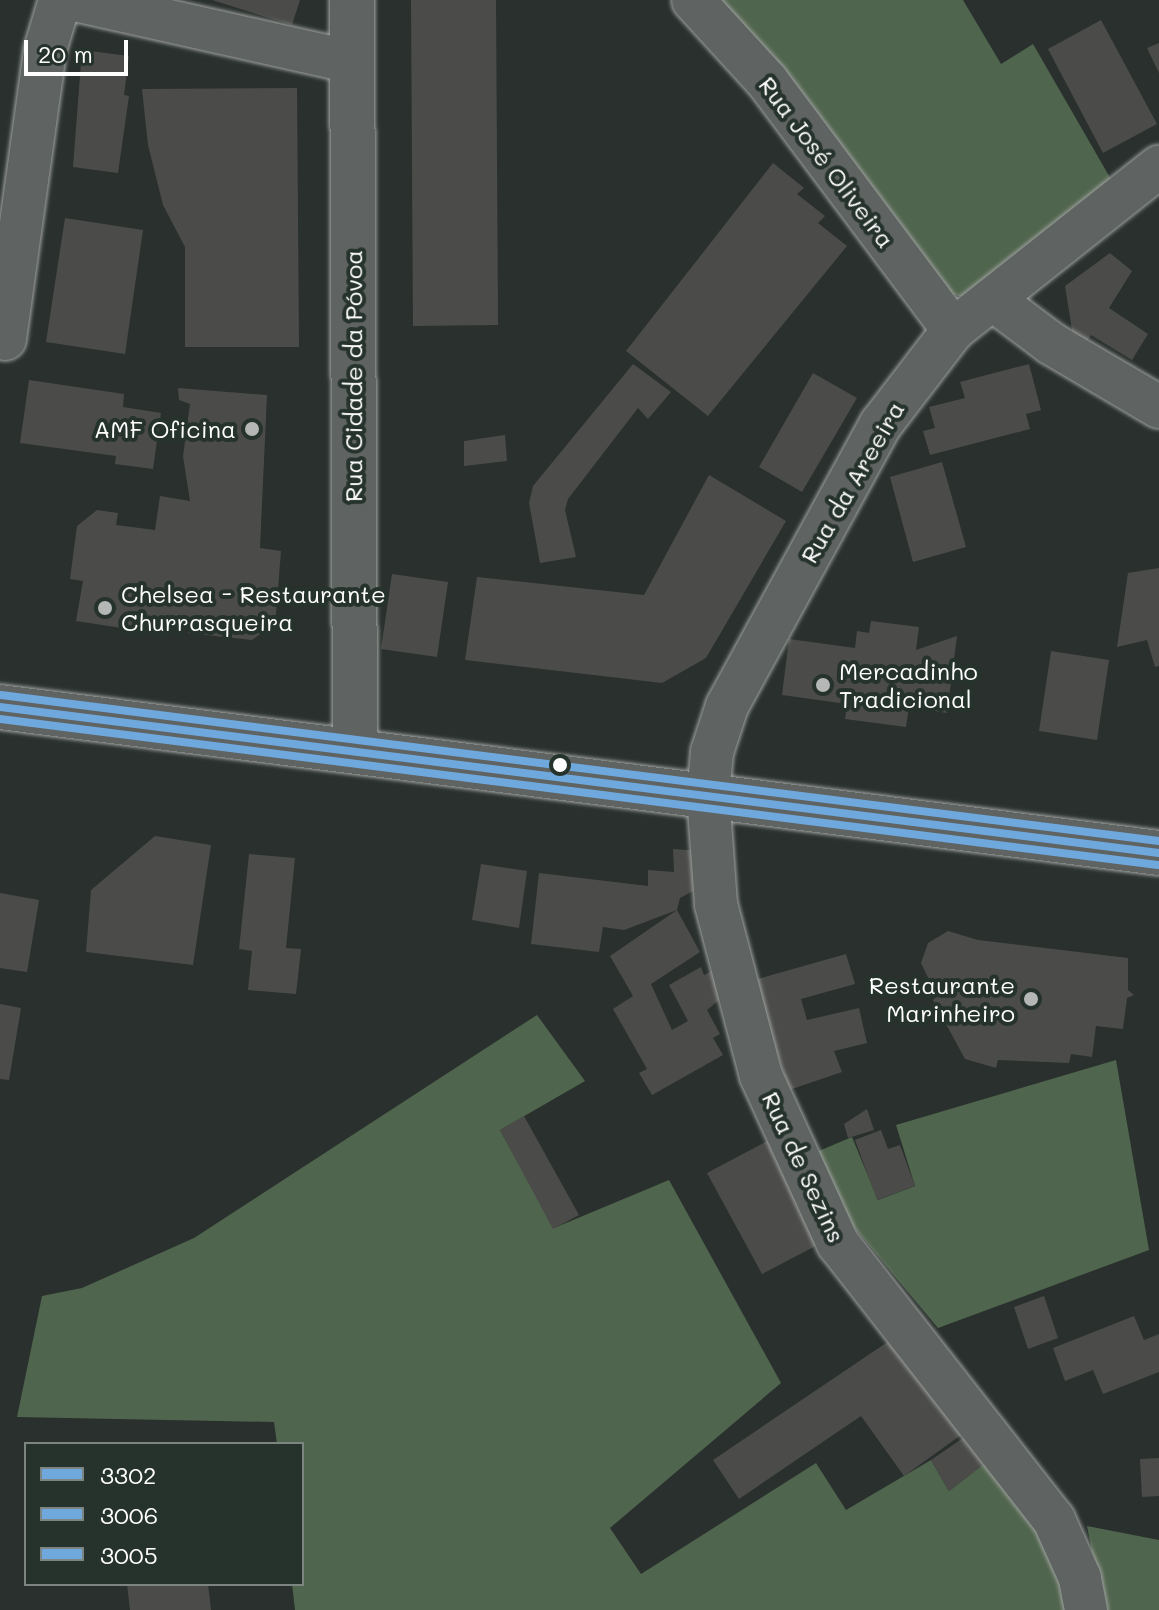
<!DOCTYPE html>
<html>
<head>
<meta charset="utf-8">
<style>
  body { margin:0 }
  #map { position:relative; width:1159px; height:1610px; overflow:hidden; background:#29302d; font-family:Mali,sans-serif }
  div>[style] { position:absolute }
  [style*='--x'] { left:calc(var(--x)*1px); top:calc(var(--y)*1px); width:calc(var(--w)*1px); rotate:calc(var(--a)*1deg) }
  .green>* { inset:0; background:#50654d }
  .building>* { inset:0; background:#4b4c49 }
  .roads { filter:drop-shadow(0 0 2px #9fa2a0) drop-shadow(0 0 2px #9fa2a0) }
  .minor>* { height:42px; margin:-21px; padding:0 21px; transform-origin:21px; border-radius:21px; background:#5f6362 }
  .tertiary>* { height:44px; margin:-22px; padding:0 22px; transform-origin:22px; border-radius:22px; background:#5f6362 }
  .secondary>* { height:44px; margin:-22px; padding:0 22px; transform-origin:22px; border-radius:22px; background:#5f6362 }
  .bus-1>* { height:8px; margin:-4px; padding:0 4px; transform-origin:4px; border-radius:4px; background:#6fa8dc }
  .bus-2>* { height:8px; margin:-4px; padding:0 4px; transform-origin:4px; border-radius:4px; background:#6fa8dc }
  .bus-3>* { height:8px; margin:-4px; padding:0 4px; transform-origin:4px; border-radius:4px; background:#6fa8dc }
  .dots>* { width:22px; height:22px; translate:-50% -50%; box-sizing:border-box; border:4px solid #26332d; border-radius:50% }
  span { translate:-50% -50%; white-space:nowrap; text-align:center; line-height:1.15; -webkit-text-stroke:8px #26332d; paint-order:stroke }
  .street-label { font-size:24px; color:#fff }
  .poi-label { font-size:24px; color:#fff }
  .right { translate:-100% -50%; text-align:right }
  .left { translate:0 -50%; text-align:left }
  .legend { position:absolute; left:24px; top:1442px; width:280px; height:144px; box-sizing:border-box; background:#26332d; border:2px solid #7d8581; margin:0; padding:10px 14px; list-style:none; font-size:24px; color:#fff }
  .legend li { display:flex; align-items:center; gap:16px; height:40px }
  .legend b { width:40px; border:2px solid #7d8581 }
  .scale { position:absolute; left:24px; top:40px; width:104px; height:36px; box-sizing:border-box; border:4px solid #fff; border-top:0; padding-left:10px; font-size:24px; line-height:28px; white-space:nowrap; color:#fff; -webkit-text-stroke:6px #26332d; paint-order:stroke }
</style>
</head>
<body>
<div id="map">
  <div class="green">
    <i style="clip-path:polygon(716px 0,963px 0,1001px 64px,1033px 44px,1112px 181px,971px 298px,943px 293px)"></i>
    <i style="clip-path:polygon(537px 1015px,585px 1081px,500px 1130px,554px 1228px,669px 1180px,781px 1383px,610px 1528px,641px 1574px,816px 1463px,846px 1510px,931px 1460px,949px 1491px,990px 1459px,1026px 1508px,1063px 1589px,1067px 1610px,295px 1610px,292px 1584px,302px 1584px,302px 1444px,277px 1444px,274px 1422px,17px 1417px,42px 1296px,82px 1288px,194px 1238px)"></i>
    <i style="clip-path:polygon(1116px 1060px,1149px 1250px,938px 1328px,847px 1219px,814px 1153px,852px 1137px,878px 1200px,915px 1186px,896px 1125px)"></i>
    <i style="clip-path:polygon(1087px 1526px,1159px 1540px,1159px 1610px,1104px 1610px)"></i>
  </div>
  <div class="building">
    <i style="clip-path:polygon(212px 0,300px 0,292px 25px)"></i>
    <i style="clip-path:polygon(411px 0,496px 0,498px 325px,413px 326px)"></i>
    <i style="clip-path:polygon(1101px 20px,1157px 124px,1103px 153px,1048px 49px)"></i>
    <i style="clip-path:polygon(1159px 43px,1159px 73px,1147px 48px)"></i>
    <i style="clip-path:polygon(82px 50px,129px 56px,124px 95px,129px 96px,118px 173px,73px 167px)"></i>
    <i style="clip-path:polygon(297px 88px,299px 347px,185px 347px,185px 247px,163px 205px,148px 145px,142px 89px)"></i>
    <i style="clip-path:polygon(773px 163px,804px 188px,797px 194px,825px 216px,818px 223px,847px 246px,708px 416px,626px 351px)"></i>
    <i style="clip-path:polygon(65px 218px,143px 230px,125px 354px,46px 342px)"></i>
    <i style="clip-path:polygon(1110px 253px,1132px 271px,1109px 308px,1148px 334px,1132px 360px,1091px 335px,1086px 343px,1073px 336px,1065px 286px)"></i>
    <i style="clip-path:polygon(633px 364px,671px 392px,648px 419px,638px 408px,568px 499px,565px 510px,576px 557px,540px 563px,529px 503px,533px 486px)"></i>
    <i style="clip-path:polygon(1029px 364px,1041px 410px,1026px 414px,1030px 429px,930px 455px,923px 431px,935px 428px,929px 407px,965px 398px,960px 382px)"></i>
    <i style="clip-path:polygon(813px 373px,857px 398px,802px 492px,759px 467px)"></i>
    <i style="clip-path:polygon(29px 380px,124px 394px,123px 407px,161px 413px,153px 469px,115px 464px,116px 456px,20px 443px)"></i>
    <i style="clip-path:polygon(178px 388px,267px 395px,260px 548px,281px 551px,276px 614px,269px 628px,252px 640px,188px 633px,190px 621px,169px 618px,167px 635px,76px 621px,83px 581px,70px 579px,77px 526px,97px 510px,118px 513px,116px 525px,155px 530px,160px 496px,190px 501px,183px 456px,190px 404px,179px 400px)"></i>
    <i style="clip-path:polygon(505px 435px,507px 461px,464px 466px,464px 441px)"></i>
    <i style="clip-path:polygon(942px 462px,966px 547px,913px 562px,890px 477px)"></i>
    <i style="clip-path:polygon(709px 475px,786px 521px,706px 658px,662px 683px,465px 660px,477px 577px,644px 595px)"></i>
    <i style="clip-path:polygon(1159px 568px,1159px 666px,1155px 667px,1147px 640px,1117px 647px,1128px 573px)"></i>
    <i style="clip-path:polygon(392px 574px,448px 582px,437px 657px,381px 649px)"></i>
    <i style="clip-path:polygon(871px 621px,919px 627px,916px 650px,957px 636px,947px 713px,909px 707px,906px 727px,845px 719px,847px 704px,782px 695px,789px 639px,855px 648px,857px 631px,869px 633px)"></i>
    <i style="clip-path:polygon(1051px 651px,1109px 660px,1097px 740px,1039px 731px)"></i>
    <i style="clip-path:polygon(155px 836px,211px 845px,193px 965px,86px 952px,91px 890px)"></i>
    <i style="clip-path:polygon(673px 849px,703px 851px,704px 885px,680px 898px,677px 910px,700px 952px,651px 984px,672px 1030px,688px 1021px,669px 985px,701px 967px,704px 975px,722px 966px,729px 992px,707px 1010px,720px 1034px,713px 1038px,723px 1055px,652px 1095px,639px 1073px,647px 1069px,613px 1009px,633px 996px,610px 956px,677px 910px,624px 930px,603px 927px,599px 952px,531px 944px,539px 873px,648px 886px,648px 870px,674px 872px)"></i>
    <i style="clip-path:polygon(249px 854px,295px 858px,286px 948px,301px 949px,296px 994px,248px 990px,252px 951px,239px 949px)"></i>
    <i style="clip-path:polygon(481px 864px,527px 871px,519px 928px,472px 920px)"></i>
    <i style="clip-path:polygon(0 893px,39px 900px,27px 972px,0 968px)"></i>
    <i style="clip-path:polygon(948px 931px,978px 940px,1128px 958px,1128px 990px,1134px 995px,1127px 998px,1123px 1029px,1096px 1026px,1092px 1057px,1071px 1054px,1069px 1063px,998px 1060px,996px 1068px,965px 1059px,933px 1000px,937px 996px,921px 963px,928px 943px)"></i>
    <i style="clip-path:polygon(846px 954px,855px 984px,801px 999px,807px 1020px,859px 1008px,867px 1043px,834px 1051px,842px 1072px,789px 1090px,754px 980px)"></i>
    <i style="clip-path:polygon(0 1004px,21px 1008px,9px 1080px,0 1079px)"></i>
    <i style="clip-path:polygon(867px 1109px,874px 1130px,848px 1138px,844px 1124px)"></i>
    <i style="clip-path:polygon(524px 1116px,579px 1215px,553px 1229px,500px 1130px)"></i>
    <i style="clip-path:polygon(881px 1130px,888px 1149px,900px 1145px,915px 1186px,877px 1200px,855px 1140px)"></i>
    <i style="clip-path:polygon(769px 1140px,823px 1242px,762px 1274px,707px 1173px)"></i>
    <i style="clip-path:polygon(1044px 1296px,1058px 1338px,1028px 1349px,1014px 1307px)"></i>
    <i style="clip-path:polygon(1134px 1316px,1144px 1340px,1159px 1334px,1159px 1372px,1103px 1394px,1093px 1370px,1065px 1381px,1053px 1348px)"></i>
    <i style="clip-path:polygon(889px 1341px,961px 1435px,904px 1476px,861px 1416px,739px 1499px,713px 1460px)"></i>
    <i style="clip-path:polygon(969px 1434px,990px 1459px,949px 1491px,931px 1460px)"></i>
    <i style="clip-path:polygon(1159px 1458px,1159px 1496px,1142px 1497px,1140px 1459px)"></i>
    <i style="clip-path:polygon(127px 1584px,208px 1584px,211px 1610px,130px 1610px)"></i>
  </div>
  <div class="roads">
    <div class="minor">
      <i style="--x:75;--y:0;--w:284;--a:12.6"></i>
      <i style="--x:693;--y:0;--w:110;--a:47.6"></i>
      <i style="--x:767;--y:81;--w:311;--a:53.2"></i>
      <i style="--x:992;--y:299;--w:75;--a:36.9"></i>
      <i style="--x:1052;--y:344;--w:124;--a:30.5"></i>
      <i style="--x:5;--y:339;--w:292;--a:-82.1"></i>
      <i style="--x:45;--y:50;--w:52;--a:-73.3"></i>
      <i style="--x:1086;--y:1610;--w:33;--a:-101"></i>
      <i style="--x:1080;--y:1578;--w:64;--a:-114.1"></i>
      <i style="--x:1054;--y:1520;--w:350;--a:-128"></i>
      <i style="--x:838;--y:1244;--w:185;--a:-114.6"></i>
      <i style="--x:761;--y:1076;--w:178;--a:-104.7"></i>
      <i style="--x:716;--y:904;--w:108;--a:-94.2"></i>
      <i style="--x:708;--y:796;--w:44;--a:-84.8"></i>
      <i style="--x:712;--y:752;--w:48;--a:-71.9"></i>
      <i style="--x:727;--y:706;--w:321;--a:-61.4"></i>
      <i style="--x:881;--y:424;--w:118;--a:-52.5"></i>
      <i style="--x:953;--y:330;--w:263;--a:-38.4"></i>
    </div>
    <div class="tertiary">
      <i style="--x:352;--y:0;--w:751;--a:89.77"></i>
    </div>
    <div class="secondary">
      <i style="--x:0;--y:707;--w:1168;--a:7.18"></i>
    </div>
  </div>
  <div class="bus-1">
    <i style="--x:0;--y:707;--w:1168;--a:7.18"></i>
  </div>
  <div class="bus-2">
    <i style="--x:0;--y:719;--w:1167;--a:7.19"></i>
  </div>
  <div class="bus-3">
    <i style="--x:1;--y:695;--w:1167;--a:7.19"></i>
  </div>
  <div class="dots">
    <i style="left:252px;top:429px;background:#b4b7b6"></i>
    <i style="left:105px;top:608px;background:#b4b7b6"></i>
    <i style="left:823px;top:685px;background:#b4b7b6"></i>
    <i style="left:560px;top:765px;background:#fff"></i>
    <i style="left:1031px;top:999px;background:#b4b7b6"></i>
  </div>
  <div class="street-label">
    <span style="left:827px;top:162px;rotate:53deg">Rua José Oliveira</span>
    <span style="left:353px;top:376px;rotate:-90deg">Rua Cidade da Póvoa</span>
    <span style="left:852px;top:482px;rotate:-60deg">Rua da Areeira</span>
    <span style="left:804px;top:1167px;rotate:65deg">Rua de Sezins</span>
  </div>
  <div class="poi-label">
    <span class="right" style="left:236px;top:429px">AMF Oficina</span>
    <span class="left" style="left:121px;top:608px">Chelsea - Restaurante<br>Churrasqueira</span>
    <span class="left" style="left:839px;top:685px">Mercadinho<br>Tradicional</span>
    <span class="right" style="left:1015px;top:999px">Restaurante<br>Marinheiro</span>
  </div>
  <ul class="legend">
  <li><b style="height:10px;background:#6fa8dc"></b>3302</li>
  <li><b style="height:10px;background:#6fa8dc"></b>3006</li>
  <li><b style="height:10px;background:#6fa8dc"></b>3005</li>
  </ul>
  <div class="scale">20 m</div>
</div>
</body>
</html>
